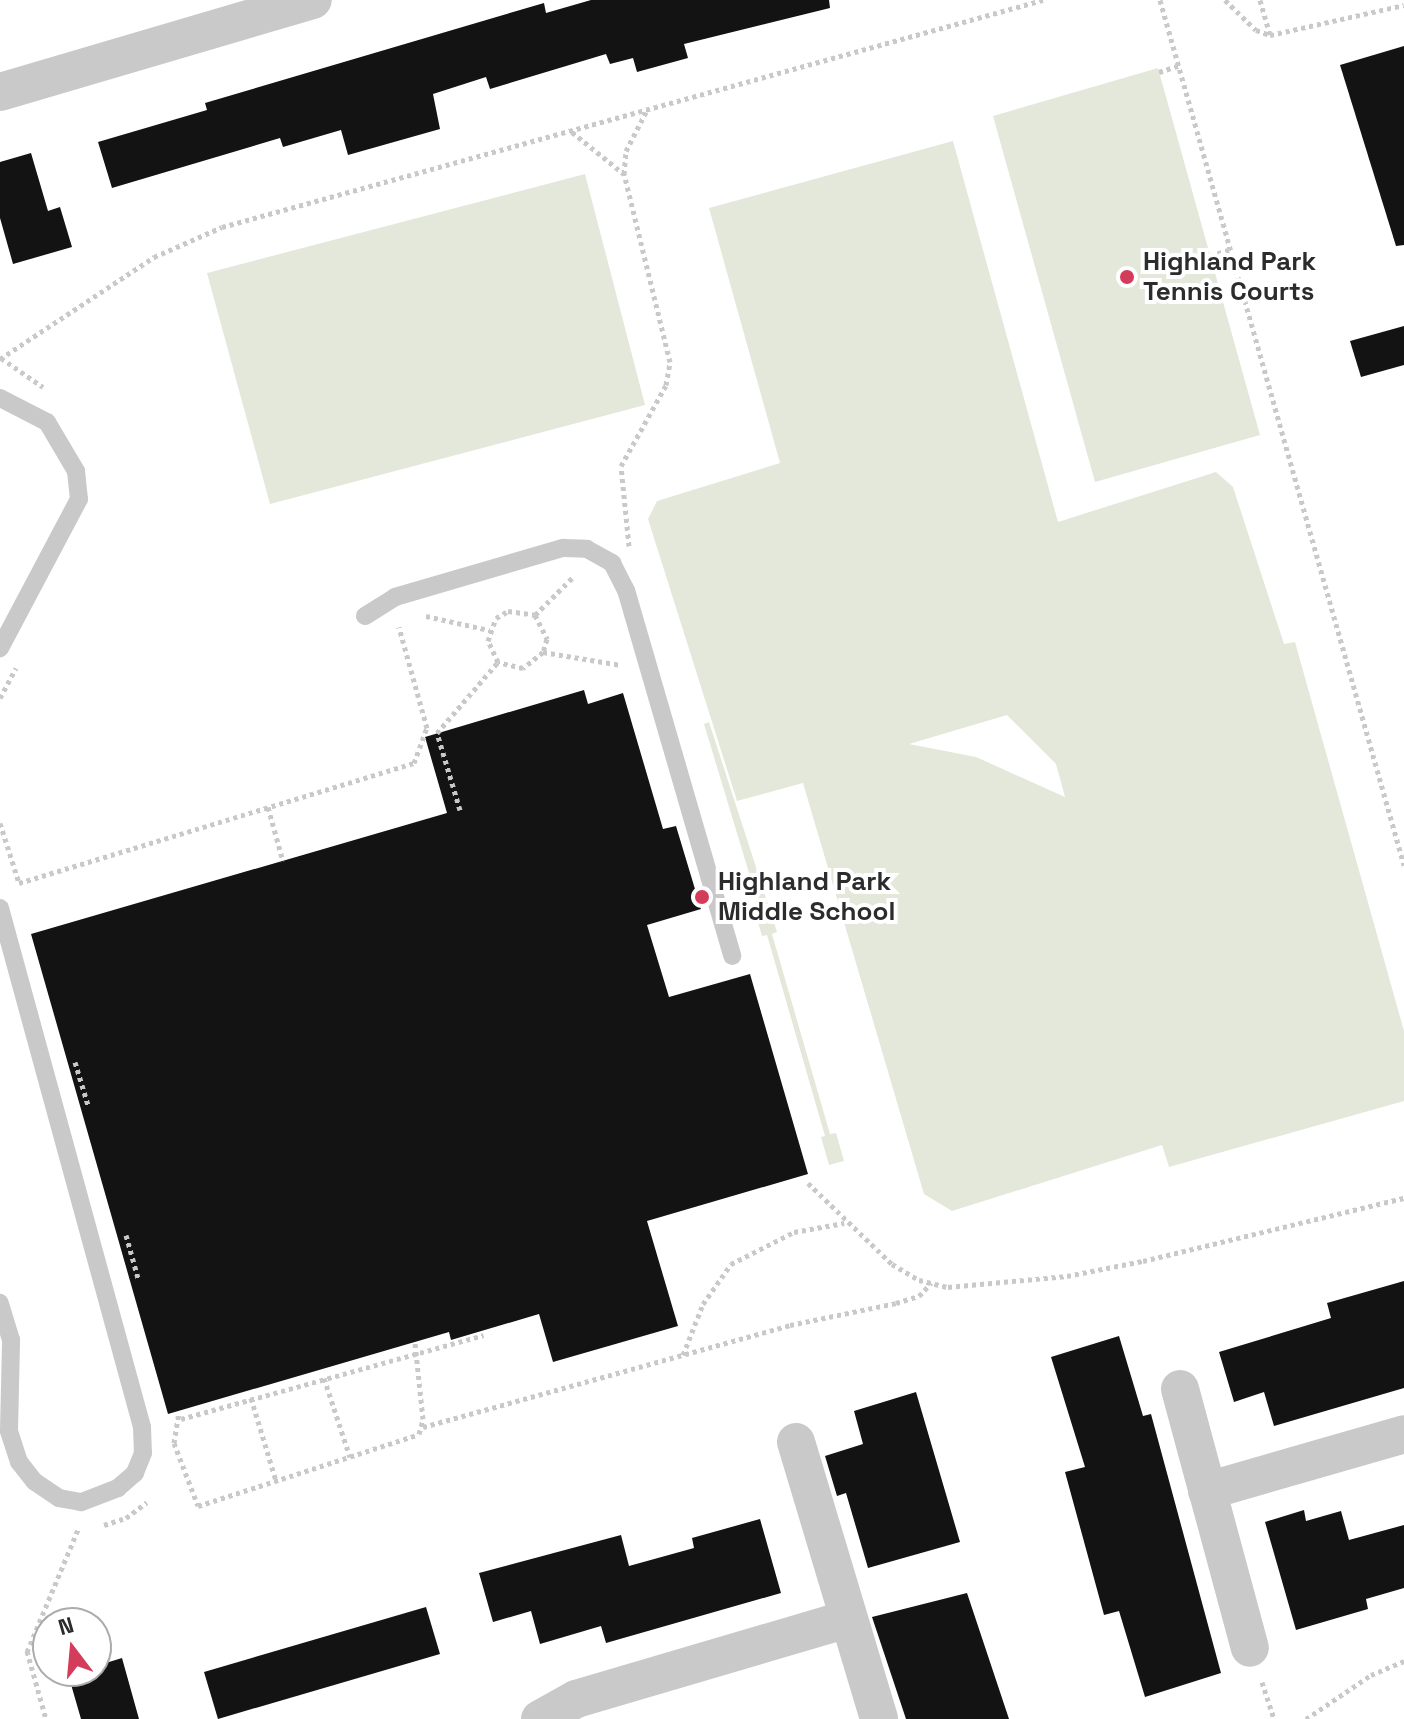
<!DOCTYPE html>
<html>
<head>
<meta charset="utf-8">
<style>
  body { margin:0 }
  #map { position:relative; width:1404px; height:1719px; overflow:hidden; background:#fff; font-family:"Space Grotesk",sans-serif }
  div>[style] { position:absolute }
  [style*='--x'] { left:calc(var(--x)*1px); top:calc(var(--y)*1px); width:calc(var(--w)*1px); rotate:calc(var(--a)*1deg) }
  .green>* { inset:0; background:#e4e8da }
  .building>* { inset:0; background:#131313 }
  .path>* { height:5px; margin-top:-2.5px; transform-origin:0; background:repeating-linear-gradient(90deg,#c9c9c9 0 4px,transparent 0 8px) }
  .lane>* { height:18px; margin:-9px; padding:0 9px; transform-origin:9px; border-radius:9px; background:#c9c9c9 }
  .street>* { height:38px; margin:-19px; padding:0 19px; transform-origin:19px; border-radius:19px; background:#c9c9c9 }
  .dots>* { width:22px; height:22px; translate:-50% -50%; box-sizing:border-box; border:4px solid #fff; border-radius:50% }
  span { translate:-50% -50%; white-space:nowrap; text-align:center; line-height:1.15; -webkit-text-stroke:8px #fff; paint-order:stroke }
  .poi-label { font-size:26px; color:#2c2c2c; font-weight:700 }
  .left { translate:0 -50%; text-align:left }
  .north { position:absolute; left:32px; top:1607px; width:80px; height:80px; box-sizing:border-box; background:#fff; border:2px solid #ababab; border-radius:50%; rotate:344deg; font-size:22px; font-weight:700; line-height:32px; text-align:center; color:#2c2c2c }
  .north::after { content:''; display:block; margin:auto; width:28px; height:36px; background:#d33d5b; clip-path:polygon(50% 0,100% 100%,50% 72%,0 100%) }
</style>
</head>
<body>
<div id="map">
  <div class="green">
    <i style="clip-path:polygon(1158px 68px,1260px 435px,1095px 482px,993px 116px)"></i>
    <i style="clip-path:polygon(evenodd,953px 141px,1058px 522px,1216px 472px,1233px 487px,1284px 644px,1295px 642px,1404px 1031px,1404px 1101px,1169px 1167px,1162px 1145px,952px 1211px,924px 1194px,803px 783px,737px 801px,648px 519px,657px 501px,780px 463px,709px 208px,953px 141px,1007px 715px,1056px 764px,1065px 797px,976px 757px,909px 744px,1007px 715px)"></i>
    <i style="clip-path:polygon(585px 174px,645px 405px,270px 504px,207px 273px)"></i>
    <i style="clip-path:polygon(709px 722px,777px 932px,772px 934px,830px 1134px,836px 1133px,844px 1161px,829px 1165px,821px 1137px,825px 1136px,767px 935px,762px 936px,754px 909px,759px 906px,704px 724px)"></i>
  </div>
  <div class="building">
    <i style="clip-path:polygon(591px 0,829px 0,830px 8px,684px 44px,688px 58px,637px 72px,633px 58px,610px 64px,606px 54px,490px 89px,486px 77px,433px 94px,440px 129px,348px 155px,341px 130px,283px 147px,280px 138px,112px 188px,98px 142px,207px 110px,205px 103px,544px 3px,546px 13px)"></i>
    <i style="clip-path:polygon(1404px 46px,1404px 245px,1396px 246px,1340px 65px)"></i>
    <i style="clip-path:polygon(31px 153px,48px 211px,60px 207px,72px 247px,13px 264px,0 218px,0 162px)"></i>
    <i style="clip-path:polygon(1404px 326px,1404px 365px,1361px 377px,1350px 341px)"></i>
    <i style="clip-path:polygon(584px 690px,588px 704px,623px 693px,663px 829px,676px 826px,701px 909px,647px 925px,669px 997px,750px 974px,808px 1174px,647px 1221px,678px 1326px,553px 1362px,539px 1314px,451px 1340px,449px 1332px,168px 1414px,31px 934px,447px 813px,425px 737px)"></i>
    <i style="clip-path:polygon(1404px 1281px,1404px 1388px,1274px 1426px,1264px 1392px,1234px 1402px,1219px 1352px,1331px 1318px,1327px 1303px)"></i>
    <i style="clip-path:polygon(1119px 1336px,1143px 1416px,1151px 1414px,1221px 1673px,1145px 1697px,1119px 1611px,1104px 1615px,1065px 1472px,1085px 1467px,1051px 1357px)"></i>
    <i style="clip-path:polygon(916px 1392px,960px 1542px,868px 1568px,846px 1493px,837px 1496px,825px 1456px,863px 1444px,854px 1411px)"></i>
    <i style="clip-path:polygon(1304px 1510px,1306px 1521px,1341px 1511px,1349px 1540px,1404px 1525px,1404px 1588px,1366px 1599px,1368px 1609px,1296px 1630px,1265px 1522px)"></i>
    <i style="clip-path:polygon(760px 1519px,781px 1593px,606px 1643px,601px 1626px,540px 1644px,531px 1611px,493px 1622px,479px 1573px,621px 1535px,629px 1566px,694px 1548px,692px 1538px)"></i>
    <i style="clip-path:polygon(967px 1593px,1009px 1719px,906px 1719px,872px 1617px)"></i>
    <i style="clip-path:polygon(426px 1607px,440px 1654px,218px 1719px,204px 1672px)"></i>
    <i style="clip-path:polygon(122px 1658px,139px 1719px,81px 1719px,68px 1674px,96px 1671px,96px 1666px)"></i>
  </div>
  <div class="path">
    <i style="--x:1160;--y:0;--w:899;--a:74.25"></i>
    <i style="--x:1225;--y:0;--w:43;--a:44.1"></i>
    <i style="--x:1256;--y:30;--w:15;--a:20"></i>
    <i style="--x:1270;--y:35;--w:137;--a:-12.6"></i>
    <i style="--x:1260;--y:0;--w:36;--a:74"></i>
    <i style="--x:1159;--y:72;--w:22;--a:-18"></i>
    <i style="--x:572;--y:132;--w:67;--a:38.9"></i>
    <i style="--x:1210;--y:256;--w:22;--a:-18"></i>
    <i style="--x:1;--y:358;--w:51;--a:34.6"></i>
    <i style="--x:0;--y:359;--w:185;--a:-33.5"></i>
    <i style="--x:154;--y:257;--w:74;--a:-23.8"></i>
    <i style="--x:222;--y:227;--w:852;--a:-15.46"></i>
    <i style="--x:629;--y:546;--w:80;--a:-95.7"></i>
    <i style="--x:621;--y:466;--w:93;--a:-60.9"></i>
    <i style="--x:666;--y:385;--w:23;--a:-80"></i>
    <i style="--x:670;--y:362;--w:194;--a:-103.7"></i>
    <i style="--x:624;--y:174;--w:23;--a:-85"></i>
    <i style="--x:626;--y:151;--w:44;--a:-62.9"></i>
    <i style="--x:535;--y:615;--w:27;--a:63"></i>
    <i style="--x:547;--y:639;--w:14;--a:107"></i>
    <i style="--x:543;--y:652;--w:26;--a:141"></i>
    <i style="--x:523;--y:668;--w:26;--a:-167"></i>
    <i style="--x:498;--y:662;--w:23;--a:-115"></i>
    <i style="--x:488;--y:641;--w:24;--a:-71"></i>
    <i style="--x:496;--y:618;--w:14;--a:-30"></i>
    <i style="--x:508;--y:611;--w:27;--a:8"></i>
    <i style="--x:535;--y:615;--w:55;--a:-45"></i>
    <i style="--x:426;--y:616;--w:65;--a:12.5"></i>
    <i style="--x:543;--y:652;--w:79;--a:9.5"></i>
    <i style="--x:0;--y:698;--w:34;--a:-62"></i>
    <i style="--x:268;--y:807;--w:56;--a:74.5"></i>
    <i style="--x:460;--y:810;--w:80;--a:-106.6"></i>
    <i style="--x:437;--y:733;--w:94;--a:-49.3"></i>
    <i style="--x:0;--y:823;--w:63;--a:72.4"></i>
    <i style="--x:19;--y:883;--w:413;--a:-16.9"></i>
    <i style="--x:414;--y:763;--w:37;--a:-70"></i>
    <i style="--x:427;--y:728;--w:105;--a:-105.5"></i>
    <i style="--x:75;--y:1062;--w:45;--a:73.2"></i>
    <i style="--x:808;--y:1183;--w:117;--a:44"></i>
    <i style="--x:892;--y:1264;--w:31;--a:31"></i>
    <i style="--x:919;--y:1280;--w:30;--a:14"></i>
    <i style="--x:948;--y:1287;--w:120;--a:-5.3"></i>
    <i style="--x:1067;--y:1276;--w:77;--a:-11.2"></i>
    <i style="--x:1143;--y:1261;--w:268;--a:-13.6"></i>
    <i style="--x:126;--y:1235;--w:45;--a:74.4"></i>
    <i style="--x:683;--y:1355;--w:55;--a:-68.6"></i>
    <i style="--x:703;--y:1304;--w:49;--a:-55"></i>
    <i style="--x:731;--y:1264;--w:71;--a:-26.9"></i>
    <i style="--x:794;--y:1232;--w:51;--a:-10.2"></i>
    <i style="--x:324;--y:1378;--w:83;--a:71.8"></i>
    <i style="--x:251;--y:1398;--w:87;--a:73.2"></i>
    <i style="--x:181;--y:1419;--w:314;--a:-15.5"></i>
    <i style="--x:423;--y:1427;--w:381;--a:-15.5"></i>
    <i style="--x:790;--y:1325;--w:108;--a:-11.7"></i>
    <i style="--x:896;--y:1303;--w:24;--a:-17"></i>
    <i style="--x:919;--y:1296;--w:18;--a:-47"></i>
    <i style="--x:174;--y:1443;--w:67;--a:69.1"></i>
    <i style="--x:198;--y:1506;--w:232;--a:-18"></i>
    <i style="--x:419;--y:1434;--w:16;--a:-75"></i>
    <i style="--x:423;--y:1419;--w:76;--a:-96"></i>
    <i style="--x:174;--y:1443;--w:32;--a:-81"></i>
    <i style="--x:104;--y:1525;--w:23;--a:-18"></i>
    <i style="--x:126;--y:1518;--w:26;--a:-37"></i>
    <i style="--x:27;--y:1651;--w:71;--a:74.4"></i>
    <i style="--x:27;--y:1652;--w:135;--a:-67.4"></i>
    <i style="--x:1262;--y:1682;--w:39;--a:72"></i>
    <i style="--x:1306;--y:1719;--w:78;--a:-34.1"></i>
    <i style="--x:1371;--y:1675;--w:36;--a:-23"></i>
  </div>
  <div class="lane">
    <i style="--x:0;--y:398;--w:53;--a:27.1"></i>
    <i style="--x:47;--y:422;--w:57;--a:59.4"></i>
    <i style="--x:76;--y:471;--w:28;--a:84"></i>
    <i style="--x:79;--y:499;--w:169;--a:117.9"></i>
    <i style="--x:365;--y:616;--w:36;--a:-32"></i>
    <i style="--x:395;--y:597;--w:175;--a:-16.3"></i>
    <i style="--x:563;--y:548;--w:24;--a:2"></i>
    <i style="--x:587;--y:549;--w:29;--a:29"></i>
    <i style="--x:612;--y:563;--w:30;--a:63"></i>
    <i style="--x:626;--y:590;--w:381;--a:73.8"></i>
    <i style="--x:0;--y:908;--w:538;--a:74.7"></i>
    <i style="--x:142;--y:1427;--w:26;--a:88"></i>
    <i style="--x:143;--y:1453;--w:22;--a:112"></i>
    <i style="--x:135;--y:1473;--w:23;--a:139"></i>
    <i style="--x:118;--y:1488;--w:40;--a:159"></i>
    <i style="--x:81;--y:1502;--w:22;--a:-170"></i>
    <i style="--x:59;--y:1498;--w:30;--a:-146"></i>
    <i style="--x:34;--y:1481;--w:24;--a:-128"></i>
    <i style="--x:19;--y:1462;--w:33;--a:-108"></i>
    <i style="--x:9;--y:1431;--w:91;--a:-88.7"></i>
    <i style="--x:11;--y:1340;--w:39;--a:-107"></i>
  </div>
  <div class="street">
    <i style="--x:0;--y:92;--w:326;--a:-16.4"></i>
    <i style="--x:1180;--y:1389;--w:268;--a:74.9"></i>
    <i style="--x:796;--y:1442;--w:289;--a:73.3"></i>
    <i style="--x:1207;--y:1491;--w:205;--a:-16.1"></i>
    <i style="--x:540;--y:1719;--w:41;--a:-29.1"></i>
    <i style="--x:576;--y:1699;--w:284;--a:-16.4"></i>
  </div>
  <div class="dots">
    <i style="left:1127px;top:277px;background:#d33d5b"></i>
    <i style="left:702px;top:897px;background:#d33d5b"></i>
  </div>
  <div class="poi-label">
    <span class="left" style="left:1143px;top:277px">Highland Park<br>Tennis Courts</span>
    <span class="left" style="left:718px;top:897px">Highland Park<br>Middle School</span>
  </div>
  <div class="north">N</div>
</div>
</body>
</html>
